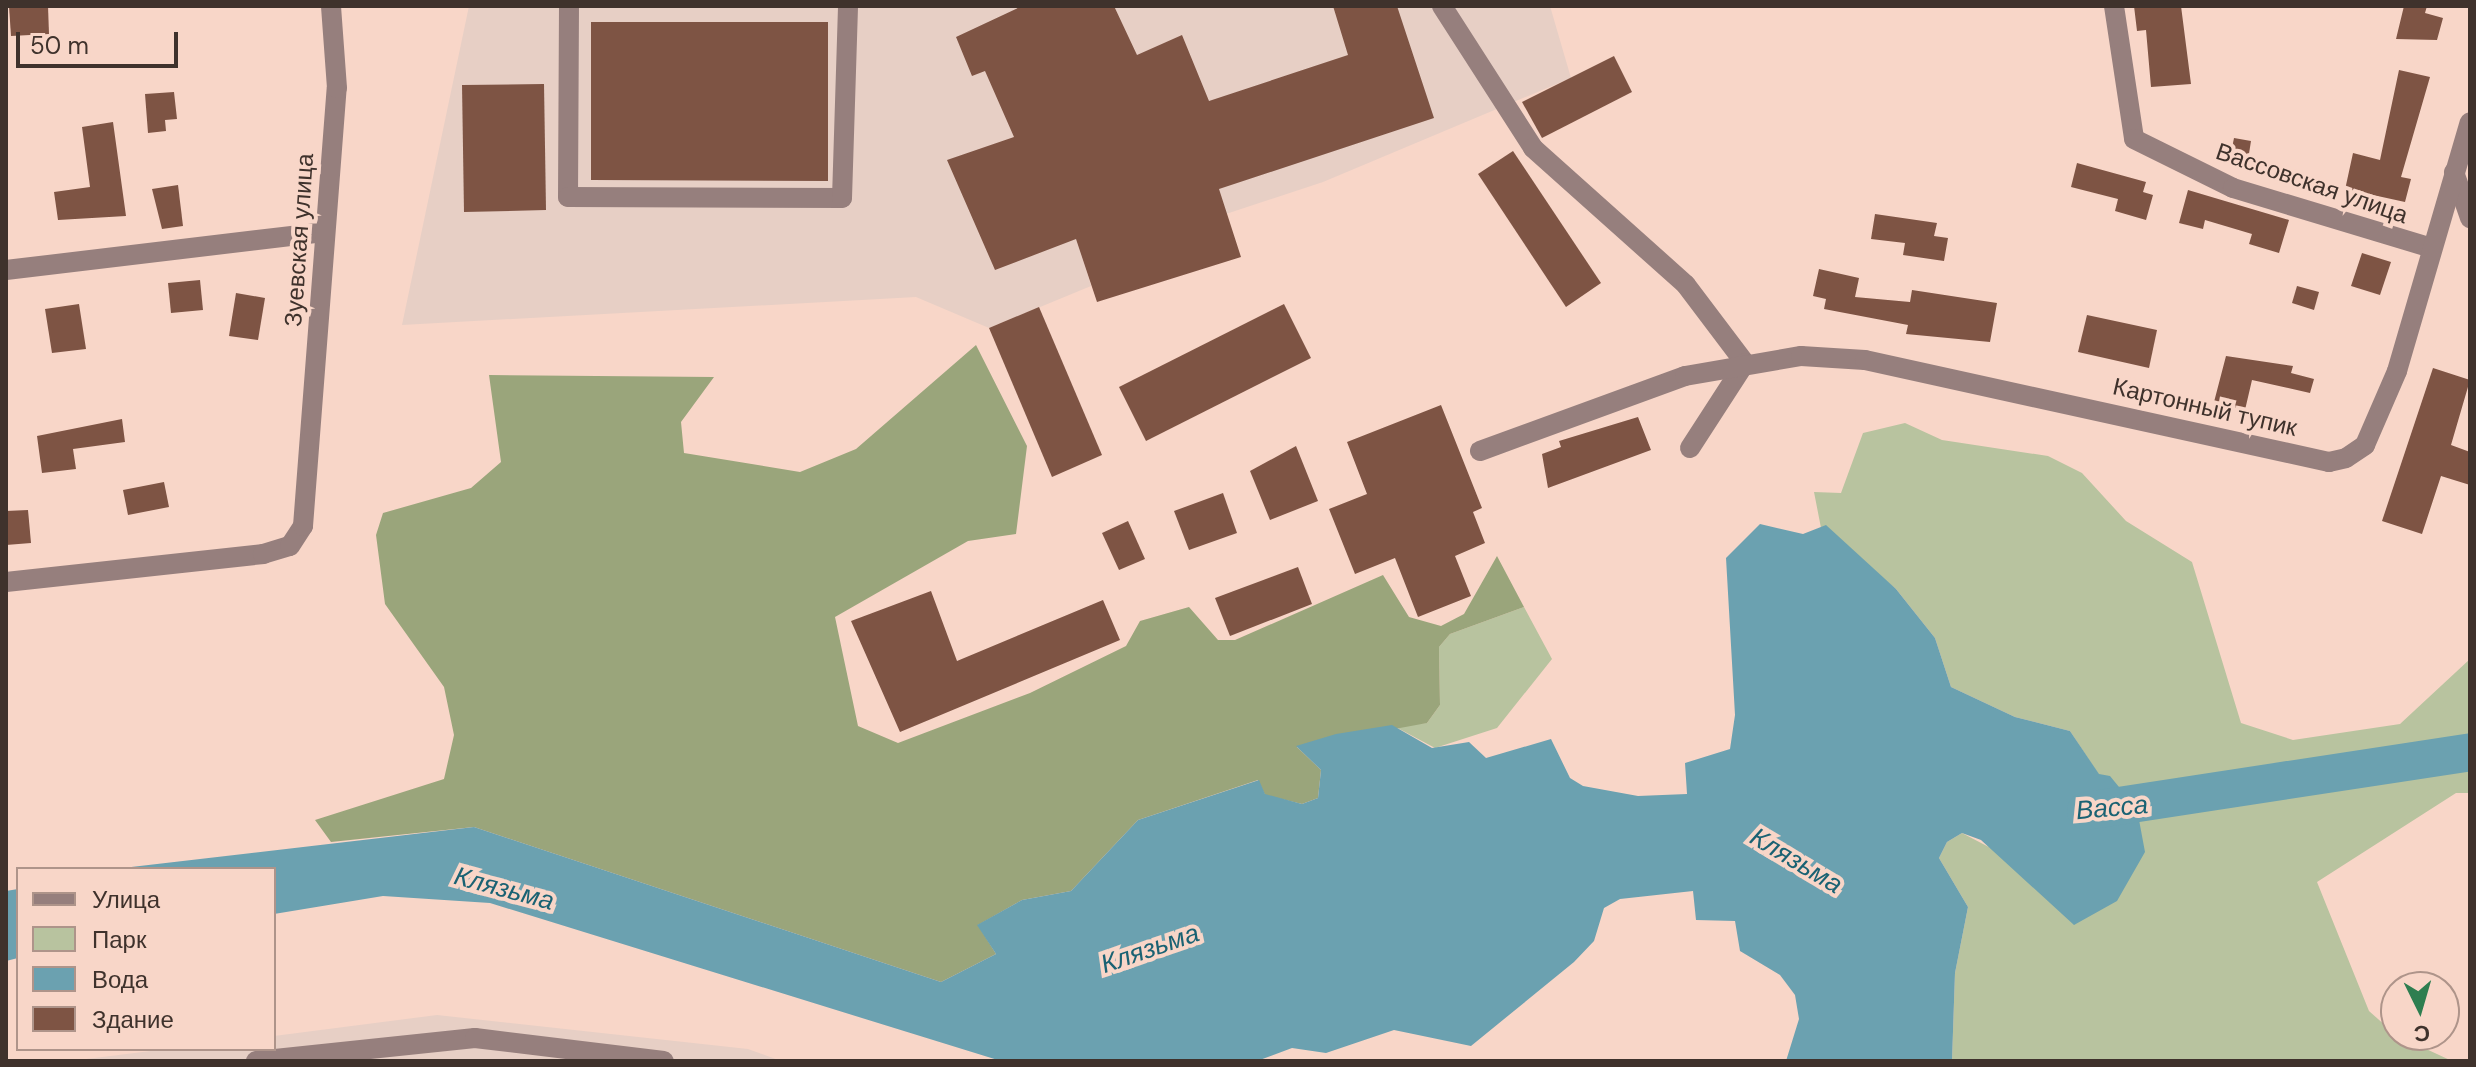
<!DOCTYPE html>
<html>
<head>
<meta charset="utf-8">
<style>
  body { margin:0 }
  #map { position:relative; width:2476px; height:1067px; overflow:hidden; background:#f8d6c8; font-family:"DM Sans",sans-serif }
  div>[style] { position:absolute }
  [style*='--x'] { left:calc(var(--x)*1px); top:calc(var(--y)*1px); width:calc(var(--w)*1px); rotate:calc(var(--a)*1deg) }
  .industrial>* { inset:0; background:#e7cfc5 }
  .green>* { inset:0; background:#b8c39f }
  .forest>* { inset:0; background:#9aa57b }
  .water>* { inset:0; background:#6ba1b0 }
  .river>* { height:38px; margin:-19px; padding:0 19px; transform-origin:19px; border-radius:19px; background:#6ba1b0 }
  .building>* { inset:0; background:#7e5444 }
  .minor>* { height:20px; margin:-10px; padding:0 10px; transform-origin:10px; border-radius:10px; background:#967f7d }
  span { translate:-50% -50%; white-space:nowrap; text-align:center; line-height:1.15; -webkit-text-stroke:8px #f8d6c8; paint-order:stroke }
  .street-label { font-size:24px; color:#3f322c }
  .water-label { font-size:26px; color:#1a6273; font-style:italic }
  .frame { position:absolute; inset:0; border:8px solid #3f322c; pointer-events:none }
  .legend { position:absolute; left:16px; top:867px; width:260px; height:184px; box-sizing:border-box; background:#f8d6c8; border:2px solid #ae948a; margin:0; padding:10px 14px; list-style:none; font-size:24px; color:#3f322c }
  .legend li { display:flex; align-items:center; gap:16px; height:40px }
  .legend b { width:40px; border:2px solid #ae948a }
  .north { position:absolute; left:2380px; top:971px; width:80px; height:80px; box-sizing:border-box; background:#f8d6c8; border:2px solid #ae948a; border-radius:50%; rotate:175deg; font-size:22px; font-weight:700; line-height:32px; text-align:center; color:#3f322c }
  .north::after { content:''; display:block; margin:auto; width:28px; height:36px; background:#2e7e50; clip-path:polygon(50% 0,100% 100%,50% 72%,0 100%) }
  .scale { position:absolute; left:16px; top:32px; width:162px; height:36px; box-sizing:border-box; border:4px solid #3f322c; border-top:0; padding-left:10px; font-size:24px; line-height:28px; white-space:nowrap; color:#3f322c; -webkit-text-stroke:6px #f8d6c8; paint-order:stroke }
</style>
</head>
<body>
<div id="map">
  <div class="industrial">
    <i style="clip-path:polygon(469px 6px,1550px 6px,1571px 78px,1323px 182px,1084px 261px,1091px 286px,989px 328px,916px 297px,402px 325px)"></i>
    <i style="clip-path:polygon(437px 1015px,748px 1049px,781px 1061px,70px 1061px,167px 1049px,274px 1049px,274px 1036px)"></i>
  </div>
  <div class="green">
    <i style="clip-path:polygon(1905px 423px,1942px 440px,2048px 456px,2082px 473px,2126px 521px,2192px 562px,2241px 723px,2293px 740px,2400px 724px,2470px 659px,2470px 793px,2456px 793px,2317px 882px,2369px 1011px,2396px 1035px,2452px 1061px,1952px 1061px,1955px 973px,1968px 907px,1939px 858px,1947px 842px,1962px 833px,2006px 856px,2099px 775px,2070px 731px,2015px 717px,1951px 687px,1935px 638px,1896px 589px,1821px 528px,1814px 492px,1841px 493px,1863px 433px)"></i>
    <i style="clip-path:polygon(1524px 607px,1552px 659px,1497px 728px,1435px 748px,1392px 725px,1427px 723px,1440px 705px,1439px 647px,1450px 634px)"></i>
  </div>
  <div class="forest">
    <i style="clip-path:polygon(976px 345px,1027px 446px,1016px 534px,968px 541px,835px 617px,858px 726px,898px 743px,1030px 693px,1126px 646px,1140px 621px,1189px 607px,1218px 640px,1235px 640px,1383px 575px,1409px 617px,1441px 626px,1464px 614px,1497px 556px,1524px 607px,1450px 634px,1439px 647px,1440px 705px,1427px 723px,1297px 747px,1321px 770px,1318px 798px,1302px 804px,1265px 795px,1258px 780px,1138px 820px,1071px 891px,1022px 900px,978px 925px,996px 954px,941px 982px,474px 827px,331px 842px,315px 820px,444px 779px,454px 735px,444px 687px,385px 604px,376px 535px,383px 513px,471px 488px,501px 462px,489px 375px,714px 377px,681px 422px,684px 453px,800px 472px,856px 449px)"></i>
  </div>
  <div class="water">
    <i style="clip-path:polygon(1760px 524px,1803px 534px,1826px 525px,1896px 589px,1935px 638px,1951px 687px,2015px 717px,2070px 731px,2099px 774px,2110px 776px,2137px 809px,2145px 852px,2117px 901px,2074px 925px,1981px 840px,1962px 833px,1947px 842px,1939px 858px,1968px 907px,1955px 973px,1952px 1061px,1786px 1061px,1799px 1019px,1795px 995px,1780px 975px,1740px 951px,1735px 921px,1696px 920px,1693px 891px,1620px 899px,1604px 908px,1594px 941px,1574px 962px,1471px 1046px,1394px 1030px,1326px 1053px,1292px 1048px,1257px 1061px,1001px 1061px,490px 903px,383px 896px,274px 914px,274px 869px,114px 869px,474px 827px,941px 982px,996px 954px,977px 925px,1022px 900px,1071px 891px,1138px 820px,1259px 780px,1265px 794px,1302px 804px,1318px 798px,1321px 770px,1296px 746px,1336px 734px,1392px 725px,1432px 748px,1469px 742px,1486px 758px,1551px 739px,1570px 778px,1583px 786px,1638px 796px,1687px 794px,1685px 763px,1730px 749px,1735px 715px,1726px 558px)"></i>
    <i style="clip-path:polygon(18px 889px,18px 958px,6px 961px,6px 891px)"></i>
  </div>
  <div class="river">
    <i style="--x:2086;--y:811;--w:389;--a:-8.7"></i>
  </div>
  <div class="building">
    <i style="clip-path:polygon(9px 6px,48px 6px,49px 34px,11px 36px)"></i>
    <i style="clip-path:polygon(1022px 6px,1114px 6px,1137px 55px,1182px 35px,1209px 101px,1348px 55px,1333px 6px,1397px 6px,1434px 118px,1219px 189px,1241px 257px,1097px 302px,1076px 239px,995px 270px,947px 160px,1014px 137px,985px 71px,972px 76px,956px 37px)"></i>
    <i style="clip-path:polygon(2134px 6px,2181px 6px,2191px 84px,2151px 87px,2146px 30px,2137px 31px)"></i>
    <i style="clip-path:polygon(2404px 6px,2427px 6px,2425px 13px,2443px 18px,2437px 40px,2396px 39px)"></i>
    <i style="clip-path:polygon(591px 22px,828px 22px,828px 181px,591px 180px)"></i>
    <i style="clip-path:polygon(1614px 56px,1632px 92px,1542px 138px,1522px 102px)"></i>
    <i style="clip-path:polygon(2399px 70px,2430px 77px,2401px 177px,2411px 179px,2405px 202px,2373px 195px,2371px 205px,2343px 199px,2353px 153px,2380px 160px)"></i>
    <i style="clip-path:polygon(544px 84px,546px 210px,464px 212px,462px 85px)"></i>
    <i style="clip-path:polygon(174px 92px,177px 119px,165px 120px,166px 131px,148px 133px,145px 94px)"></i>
    <i style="clip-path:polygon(113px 122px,126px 216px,58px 220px,54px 192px,90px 187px,82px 127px)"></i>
    <i style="clip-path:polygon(2234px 138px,2251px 141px,2247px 166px,2229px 163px)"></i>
    <i style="clip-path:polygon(1513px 151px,1601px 283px,1566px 307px,1478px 174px)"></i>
    <i style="clip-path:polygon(2077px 163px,2146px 182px,2143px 192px,2153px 195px,2146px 220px,2115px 211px,2118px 199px,2071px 187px)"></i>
    <i style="clip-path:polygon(178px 185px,183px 226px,162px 229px,152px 189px)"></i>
    <i style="clip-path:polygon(2188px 190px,2289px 220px,2279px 253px,2249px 244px,2252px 234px,2205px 220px,2203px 229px,2179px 223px)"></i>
    <i style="clip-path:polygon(1875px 214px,1937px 223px,1934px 236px,1948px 238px,1944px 261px,1903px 255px,1905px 243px,1871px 239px)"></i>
    <i style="clip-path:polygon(2362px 253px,2391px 262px,2380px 295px,2351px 286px)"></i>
    <i style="clip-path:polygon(1819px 269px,1859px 278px,1855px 297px,1910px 302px,1912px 290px,1997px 303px,1990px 342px,1906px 334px,1908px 325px,1824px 309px,1826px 299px,1813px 296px)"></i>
    <i style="clip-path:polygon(200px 280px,203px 310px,171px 313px,168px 283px)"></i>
    <i style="clip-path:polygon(2297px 286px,2319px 292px,2314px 310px,2292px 303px)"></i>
    <i style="clip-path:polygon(236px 293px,265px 298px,258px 340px,229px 336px)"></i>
    <i style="clip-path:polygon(79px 304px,86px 349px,52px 353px,45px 309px)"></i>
    <i style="clip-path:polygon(1284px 304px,1311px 358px,1146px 441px,1119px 387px)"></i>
    <i style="clip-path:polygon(1039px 307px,1102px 455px,1052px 477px,989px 328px)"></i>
    <i style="clip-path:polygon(2087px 315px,2157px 330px,2149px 368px,2078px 352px)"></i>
    <i style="clip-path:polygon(2226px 356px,2293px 366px,2291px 373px,2314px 379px,2310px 393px,2252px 380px,2245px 410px,2214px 402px)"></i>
    <i style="clip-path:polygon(2433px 368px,2470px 380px,2451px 445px,2470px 452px,2470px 485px,2441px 476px,2422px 534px,2382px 521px)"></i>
    <i style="clip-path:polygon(1441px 405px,1482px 508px,1473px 512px,1485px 543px,1455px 556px,1471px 596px,1418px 617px,1395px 558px,1355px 574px,1329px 509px,1367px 494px,1347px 442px)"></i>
    <i style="clip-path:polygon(1638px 417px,1651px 450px,1548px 488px,1542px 454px,1561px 447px,1559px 441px)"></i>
    <i style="clip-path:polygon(122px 419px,125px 442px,73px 449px,76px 469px,42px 473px,37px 436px)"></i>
    <i style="clip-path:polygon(1296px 446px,1318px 501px,1270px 520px,1250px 471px)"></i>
    <i style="clip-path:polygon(164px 482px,169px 507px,128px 515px,123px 490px)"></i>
    <i style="clip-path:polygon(1223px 493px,1237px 533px,1189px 550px,1174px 511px)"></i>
    <i style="clip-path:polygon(28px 510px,31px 543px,6px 545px,6px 511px)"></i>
    <i style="clip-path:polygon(1128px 521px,1145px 559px,1119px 570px,1102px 533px)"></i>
    <i style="clip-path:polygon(1298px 567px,1312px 604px,1230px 636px,1215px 598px)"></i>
    <i style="clip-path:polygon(931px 591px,957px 661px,1103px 600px,1120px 640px,900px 732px,851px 621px)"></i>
  </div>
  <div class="minor">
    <i style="--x:569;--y:6;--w:191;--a:90.3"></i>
    <i style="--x:568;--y:197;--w:274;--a:0.2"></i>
    <i style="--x:842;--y:198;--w:192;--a:-88.2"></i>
    <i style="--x:1442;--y:6;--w:169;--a:57.3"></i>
    <i style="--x:1533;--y:148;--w:205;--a:41.8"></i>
    <i style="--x:1686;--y:285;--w:98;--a:52.9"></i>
    <i style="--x:2114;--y:6;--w:134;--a:81.4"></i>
    <i style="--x:2134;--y:139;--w:110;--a:26.3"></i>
    <i style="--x:2233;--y:188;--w:208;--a:16.8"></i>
    <i style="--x:2454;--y:172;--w:49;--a:70.8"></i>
    <i style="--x:6;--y:270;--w:320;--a:-6.8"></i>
    <i style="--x:1690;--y:448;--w:101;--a:-57.1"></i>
    <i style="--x:1480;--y:451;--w:218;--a:-20.1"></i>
    <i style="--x:1685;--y:376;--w:118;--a:-9.8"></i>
    <i style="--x:1801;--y:356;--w:64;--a:3.6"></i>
    <i style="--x:1865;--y:360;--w:475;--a:12.4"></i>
    <i style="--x:2329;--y:462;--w:17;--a:-13"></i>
    <i style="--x:2346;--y:458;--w:23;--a:-34"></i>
    <i style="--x:2365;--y:445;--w:81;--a:-66.6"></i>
    <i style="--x:2397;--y:371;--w:259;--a:-73.7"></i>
    <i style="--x:6;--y:582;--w:259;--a:-6.2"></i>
    <i style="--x:263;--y:554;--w:28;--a:-17"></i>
    <i style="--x:290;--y:546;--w:24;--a:-57"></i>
    <i style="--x:303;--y:526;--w:439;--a:-85.6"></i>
    <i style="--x:337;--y:88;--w:82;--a:-94.2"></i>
    <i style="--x:256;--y:1061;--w:220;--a:-6"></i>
    <i style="--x:475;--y:1038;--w:190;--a:6.9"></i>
  </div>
  <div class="street-label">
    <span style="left:2312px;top:183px;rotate:19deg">Вассовская улица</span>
    <span style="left:299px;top:240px;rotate:-86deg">Зуевская улица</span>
    <span style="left:2205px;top:407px;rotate:13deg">Картонный тупик</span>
  </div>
  <div class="water-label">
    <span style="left:2112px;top:808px;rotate:-5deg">Васса</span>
    <span style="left:1796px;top:861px;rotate:31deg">Клязьма</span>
    <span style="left:504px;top:889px;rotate:15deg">Клязьма</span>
    <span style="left:1150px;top:949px;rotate:-19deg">Клязьма</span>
  </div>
  <div class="frame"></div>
  <ul class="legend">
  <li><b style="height:10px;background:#967f7d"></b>Улица</li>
  <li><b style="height:22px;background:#b8c39f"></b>Парк</li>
  <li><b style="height:22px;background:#6ba1b0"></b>Вода</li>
  <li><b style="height:22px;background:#7e5444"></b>Здание</li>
  </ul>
  <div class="north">С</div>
  <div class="scale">50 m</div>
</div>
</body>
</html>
